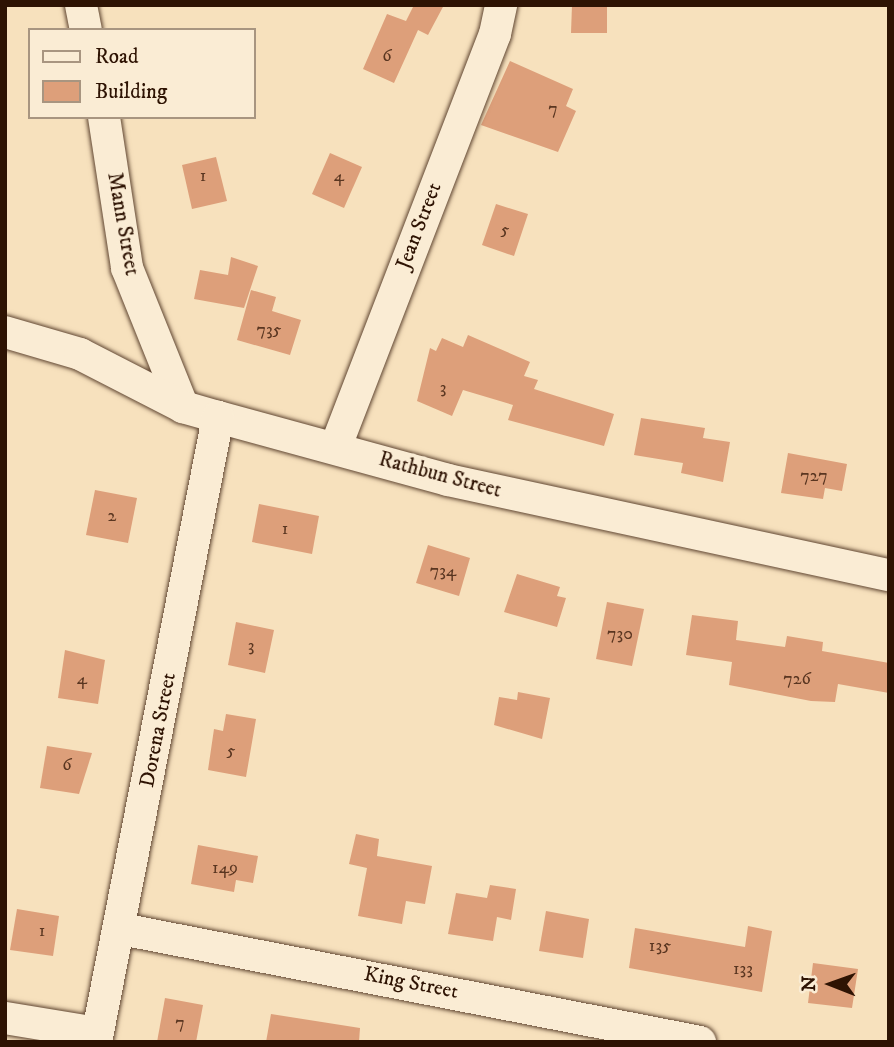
<!DOCTYPE html>
<html>
<head>
<meta charset="utf-8">
<style>
  body { margin:0 }
  #map { position:relative; width:894px; height:1047px; overflow:hidden; background:#f7e1bd; font-family:"IM FELL DW Pica",serif }
  div>[style] { position:absolute }
  [style*='--x'] { left:calc(var(--x)*1px); top:calc(var(--y)*1px); width:calc(var(--w)*1px); rotate:calc(var(--a)*1deg) }
  .building>* { inset:0; background:#dd9f7a }
  .roads { filter:drop-shadow(0 0 2px #604632) drop-shadow(0 0 2px #604632) }
  .minor>* { height:32px; margin:-16px; padding:0 16px; transform-origin:16px; border-radius:16px; background:#faecd4 }
  span { translate:-50% -50%; white-space:nowrap; text-align:center; line-height:1.15; -webkit-text-stroke:7px #faecd4; paint-order:stroke }
  .number-label { font-size:18px; color:#5a3621 }
  .number-label span { -webkit-text-stroke-width:0 }
  .street-label { font-size:21px; color:#2e1303 }
  .frame { position:absolute; inset:0; border:7px solid #2e1303; pointer-events:none }
  .legend { position:absolute; left:28px; top:28px; width:228px; height:91px; box-sizing:border-box; background:#faecd4; border:2px solid #a89580; margin:0; padding:9px 12px; list-style:none; font-size:21px; color:#2e1303 }
  .legend li { display:flex; align-items:center; gap:14px; height:35px }
  .legend b { width:35px; border:2px solid #a89580 }
  .north { position:absolute; left:796px; top:949px; width:70px; height:70px; -webkit-text-stroke:5px #faecd4; paint-order:stroke; rotate:271deg; font-size:19px; font-weight:700; line-height:28px; text-align:center; color:#2e1303 }
  .north::after { content:''; display:block; margin:auto; width:24px; height:32px; background:#2e1303; clip-path:polygon(50% 0,100% 100%,50% 72%,0 100%) }
</style>
</head>
<body>
<div id="map">
  <div class="building">
    <i style="clip-path:polygon(414px 5px,444px 5px,428px 35px,418px 30px,394px 83px,363px 69px,387px 14px,406px 21px)"></i>
    <i style="clip-path:polygon(572px 5px,607px 5px,607px 33px,571px 33px)"></i>
    <i style="clip-path:polygon(510px 61px,573px 89px,566px 106px,576px 111px,558px 152px,481px 125px)"></i>
    <i style="clip-path:polygon(330px 153px,362px 167px,344px 208px,312px 194px)"></i>
    <i style="clip-path:polygon(216px 157px,227px 201px,192px 209px,182px 165px)"></i>
    <i style="clip-path:polygon(496px 204px,528px 214px,514px 256px,482px 245px)"></i>
    <i style="clip-path:polygon(231px 257px,258px 266px,244px 308px,194px 299px,200px 270px,228px 275px)"></i>
    <i style="clip-path:polygon(251px 290px,276px 297px,272px 311px,301px 320px,290px 355px,237px 340px)"></i>
    <i style="clip-path:polygon(468px 335px,530px 362px,524px 376px,538px 380px,534px 389px,614px 414px,604px 446px,508px 420px,513px 405px,463px 390px,452px 416px,417px 401px,430px 348px,436px 351px,442px 338px,463px 347px)"></i>
    <i style="clip-path:polygon(641px 418px,705px 428px,703px 438px,730px 442px,723px 482px,681px 473px,683px 463px,634px 455px)"></i>
    <i style="clip-path:polygon(788px 453px,847px 464px,842px 491px,825px 488px,823px 499px,781px 493px)"></i>
    <i style="clip-path:polygon(95px 490px,137px 498px,128px 543px,86px 535px)"></i>
    <i style="clip-path:polygon(259px 504px,319px 516px,312px 554px,252px 542px)"></i>
    <i style="clip-path:polygon(428px 545px,470px 558px,459px 596px,416px 583px)"></i>
    <i style="clip-path:polygon(517px 574px,560px 587px,557px 596px,566px 598px,557px 627px,504px 612px)"></i>
    <i style="clip-path:polygon(607px 602px,644px 609px,632px 666px,596px 659px)"></i>
    <i style="clip-path:polygon(692px 615px,738px 621px,736px 640px,785px 647px,787px 636px,823px 642px,822px 651px,889px 663px,889px 693px,838px 684px,835px 702px,811px 701px,729px 685px,732px 662px,686px 655px)"></i>
    <i style="clip-path:polygon(236px 622px,274px 630px,265px 673px,228px 665px)"></i>
    <i style="clip-path:polygon(65px 650px,105px 660px,98px 704px,58px 698px)"></i>
    <i style="clip-path:polygon(518px 692px,550px 698px,542px 739px,494px 725px,499px 697px,517px 700px)"></i>
    <i style="clip-path:polygon(226px 714px,256px 719px,246px 777px,208px 770px,214px 729px,223px 731px)"></i>
    <i style="clip-path:polygon(47px 746px,92px 753px,79px 794px,40px 788px)"></i>
    <i style="clip-path:polygon(356px 834px,379px 839px,377px 856px,432px 866px,425px 904px,406px 901px,402px 924px,358px 916px,367px 868px,349px 864px)"></i>
    <i style="clip-path:polygon(198px 845px,258px 856px,253px 883px,236px 880px,234px 892px,191px 884px)"></i>
    <i style="clip-path:polygon(490px 885px,516px 889px,511px 920px,497px 917px,493px 941px,448px 934px,456px 893px,487px 898px)"></i>
    <i style="clip-path:polygon(17px 909px,59px 916px,53px 956px,10px 950px)"></i>
    <i style="clip-path:polygon(546px 911px,589px 919px,583px 958px,539px 951px)"></i>
    <i style="clip-path:polygon(748px 926px,772px 931px,762px 992px,629px 968px,635px 928px,745px 947px)"></i>
    <i style="clip-path:polygon(813px 963px,858px 969px,852px 1008px,808px 1003px)"></i>
    <i style="clip-path:polygon(165px 998px,203px 1005px,196px 1042px,157px 1042px)"></i>
    <i style="clip-path:polygon(271px 1014px,360px 1028px,359px 1042px,266px 1042px)"></i>
  </div>
  <div class="roads">
    <div class="minor">
      <i style="--x:81;--y:5;--w:25;--a:79"></i>
      <i style="--x:104;--y:117;--w:153;--a:81.3"></i>
      <i style="--x:127;--y:268;--w:150;--a:68.1"></i>
      <i style="--x:5;--y:332;--w:78;--a:16.3"></i>
      <i style="--x:80;--y:354;--w:116;--a:27.2"></i>
      <i style="--x:183;--y:407;--w:36;--a:16"></i>
      <i style="--x:218;--y:417;--w:238;--a:15.3"></i>
      <i style="--x:448;--y:480;--w:451;--a:12.2"></i>
      <i style="--x:336;--y:446;--w:442;--a:-68.9"></i>
      <i style="--x:495;--y:34;--w:30;--a:-78"></i>
      <i style="--x:121;--y:929;--w:590;--a:11.04"></i>
      <i style="--x:5;--y:1018;--w:93;--a:9.3"></i>
      <i style="--x:96;--y:1042;--w:637;--a:-78.95"></i>
    </div>
  </div>
  <div class="number-label">
    <span style="left:387px;top:56px">6</span>
    <span style="left:553px;top:109px">7</span>
    <span style="left:203px;top:176px">1</span>
    <span style="left:339px;top:176px">4</span>
    <span style="left:505px;top:230px">5</span>
    <span style="left:269px;top:330px">735</span>
    <span style="left:443px;top:388px">3</span>
    <span style="left:814px;top:476px">727</span>
    <span style="left:112px;top:516px">2</span>
    <span style="left:285px;top:529px">1</span>
    <span style="left:443px;top:571px">734</span>
    <span style="left:620px;top:634px">730</span>
    <span style="left:251px;top:646px">3</span>
    <span style="left:82px;top:679px">4</span>
    <span style="left:797px;top:679px">726</span>
    <span style="left:231px;top:751px">5</span>
    <span style="left:67px;top:765px">6</span>
    <span style="left:225px;top:868px">149</span>
    <span style="left:42px;top:931px">1</span>
    <span style="left:660px;top:946px">135</span>
    <span style="left:743px;top:969px">133</span>
    <span style="left:180px;top:1023px">7</span>
  </div>
  <div class="street-label">
    <span style="left:123px;top:224px;rotate:80deg">Mann Street</span>
    <span style="left:419px;top:226px;rotate:-69deg">Jean Street</span>
    <span style="left:440px;top:475px;rotate:15deg">Rathbun Street</span>
    <span style="left:158px;top:730px;rotate:-79deg">Dorena Street</span>
    <span style="left:411px;top:983px;rotate:11deg">King Street</span>
  </div>
  <div class="frame"></div>
  <ul class="legend">
  <li><b style="height:9px;background:#faecd4"></b>Road</li>
  <li><b style="height:19px;background:#dd9f7a"></b>Building</li>
  </ul>
  <div class="north">N</div>
</div>
</body>
</html>
